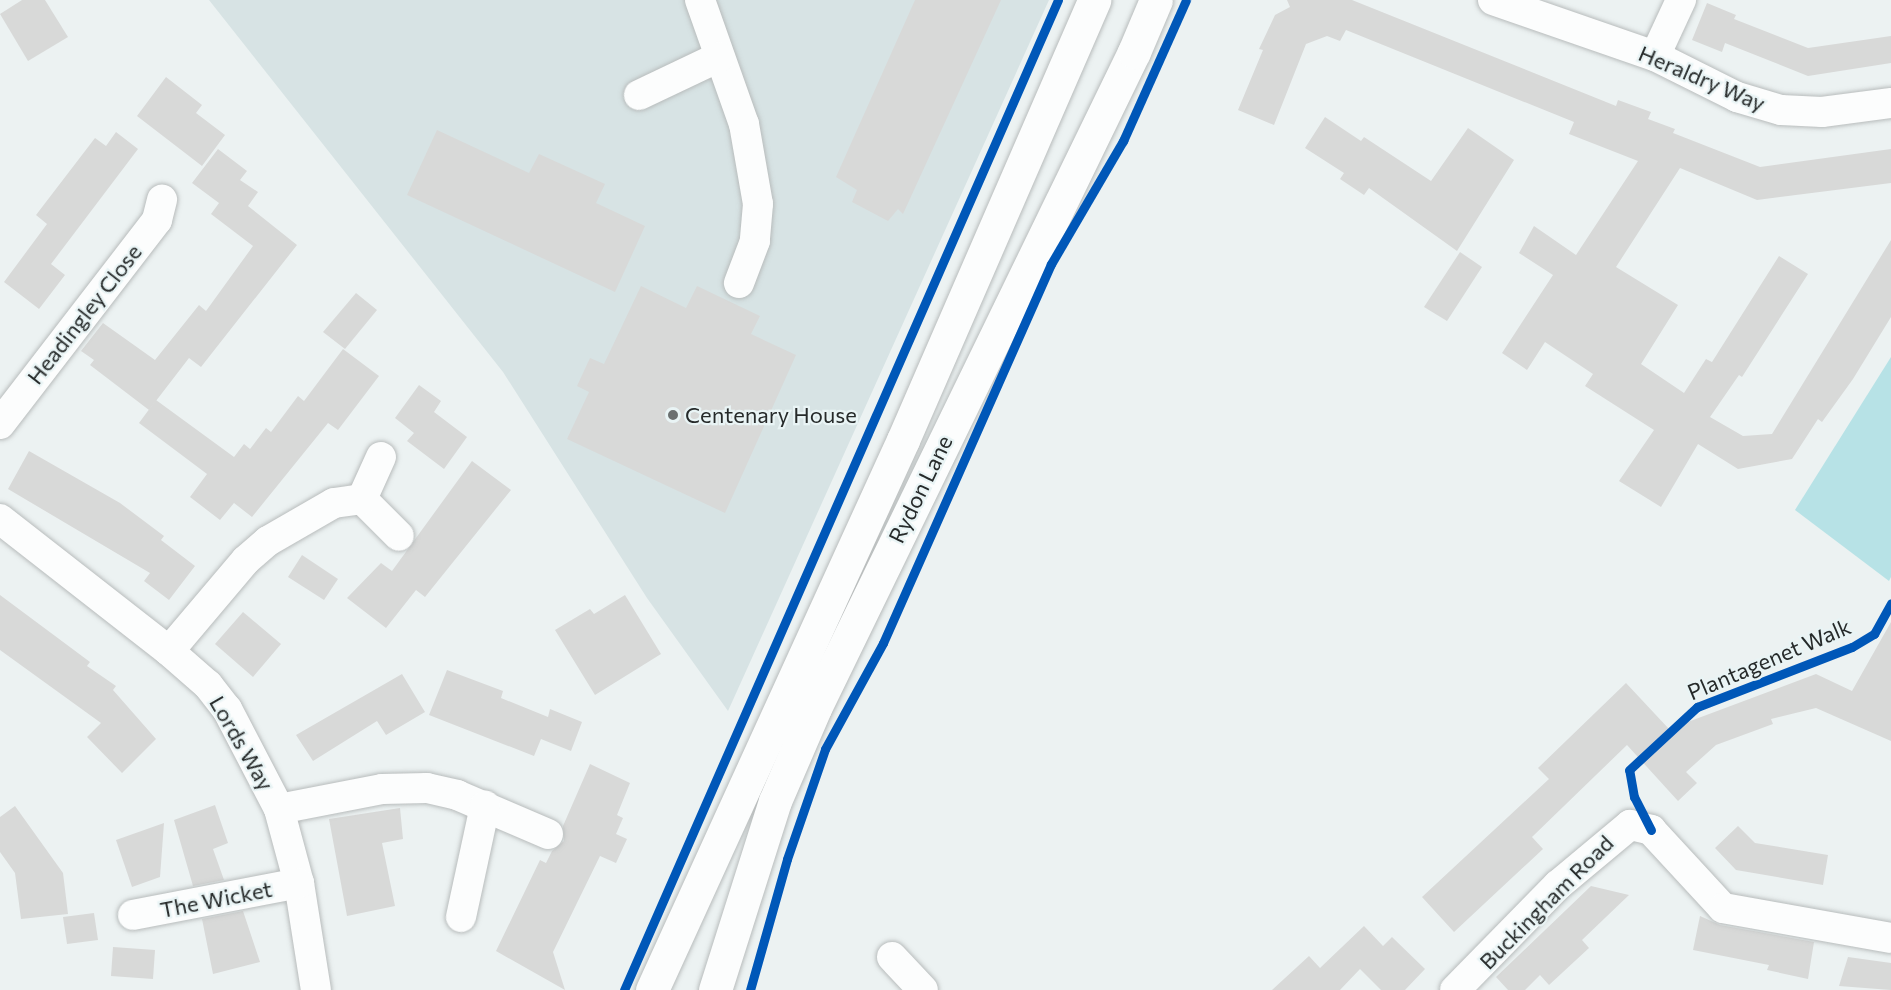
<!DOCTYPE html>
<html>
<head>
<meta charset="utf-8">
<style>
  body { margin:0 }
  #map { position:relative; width:1891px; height:990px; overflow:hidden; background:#ecf2f2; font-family:Commissioner,sans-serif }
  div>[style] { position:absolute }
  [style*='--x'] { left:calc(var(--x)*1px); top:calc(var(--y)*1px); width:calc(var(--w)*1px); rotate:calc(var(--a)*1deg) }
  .built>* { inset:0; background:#d7e3e4 }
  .green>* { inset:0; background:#b7e2e6 }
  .building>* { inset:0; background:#d8d9d8 }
  .roads { filter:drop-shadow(0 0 2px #b8bcbc) drop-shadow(0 0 2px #b8bcbc) }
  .street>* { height:30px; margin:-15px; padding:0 15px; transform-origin:15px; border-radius:15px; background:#fcfdfd }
  .primary>* { height:33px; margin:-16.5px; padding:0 16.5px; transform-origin:16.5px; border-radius:16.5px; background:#fcfdfd }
  .cycleway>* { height:9px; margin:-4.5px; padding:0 4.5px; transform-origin:4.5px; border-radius:4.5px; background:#0057b8 }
  .dots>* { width:16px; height:16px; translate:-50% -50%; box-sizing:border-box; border:3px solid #e9f4f5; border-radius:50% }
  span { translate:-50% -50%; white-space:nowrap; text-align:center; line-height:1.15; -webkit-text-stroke:4.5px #e9f4f5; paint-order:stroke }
  .street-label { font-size:22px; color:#262a2a }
  .poi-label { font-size:22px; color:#262a2a }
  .left { translate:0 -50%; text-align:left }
</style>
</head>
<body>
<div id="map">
  <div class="built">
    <i style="clip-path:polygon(209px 0,1049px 0,728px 711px,647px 598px,503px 372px)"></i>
  </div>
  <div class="green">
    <i style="clip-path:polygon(1891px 357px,1891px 577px,1889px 581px,1795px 510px)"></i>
  </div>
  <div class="building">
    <i style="clip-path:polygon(22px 0,45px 0,68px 37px,28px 61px,0 14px)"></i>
    <i style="clip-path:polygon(915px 0,1001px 0,903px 214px,898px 209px,888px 221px,852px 202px,857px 190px,836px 177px)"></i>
    <i style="clip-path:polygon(1287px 0,1352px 0,1616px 106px,1618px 100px,1651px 112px,1648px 119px,1675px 129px,1673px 133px,1760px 167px,1891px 149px,1891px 183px,1757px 200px,1680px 168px,1616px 267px,1678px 305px,1641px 364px,1684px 393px,1706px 359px,1712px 362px,1779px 256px,1808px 274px,1742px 377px,1739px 375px,1710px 417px,1743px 436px,1772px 434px,1891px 240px,1891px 317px,1853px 379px,1822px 422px,1818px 419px,1792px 459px,1738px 469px,1698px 444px,1661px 507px,1619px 481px,1654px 430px,1585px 386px,1593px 374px,1545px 342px,1527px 370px,1502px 353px,1553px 275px,1519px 253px,1534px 226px,1576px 255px,1638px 161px,1569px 134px,1574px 122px,1346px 30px,1340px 41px,1327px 36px,1306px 44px,1274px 125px,1238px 110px,1263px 50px,1259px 49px,1275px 15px,1290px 7px)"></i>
    <i style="clip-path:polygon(1707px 3px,1736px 15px,1734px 19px,1808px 48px,1891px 36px,1891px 63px,1808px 76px,1725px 43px,1722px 52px,1692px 40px)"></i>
    <i style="clip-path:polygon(166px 77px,202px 105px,196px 113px,225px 135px,202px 166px,137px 116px)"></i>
    <i style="clip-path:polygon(1325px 117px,1361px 141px,1364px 137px,1431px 181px,1468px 128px,1514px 160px,1457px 251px,1369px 188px,1364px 195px,1340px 179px,1344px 173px,1305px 148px)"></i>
    <i style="clip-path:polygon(437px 130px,529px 173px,539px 154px,605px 184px,596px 203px,645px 226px,615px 292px,407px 195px)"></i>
    <i style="clip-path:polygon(116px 132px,138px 149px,51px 264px,65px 275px,39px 309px,4px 282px,47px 224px,36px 215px,95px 138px,106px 146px)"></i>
    <i style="clip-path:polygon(218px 149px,247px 171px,240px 180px,258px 192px,248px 206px,297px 245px,201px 367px,189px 358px,149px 410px,90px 365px,94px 360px,81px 351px,103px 323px,155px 360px,199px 305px,206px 311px,253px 246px,211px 214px,219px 203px,192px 183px)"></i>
    <i style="clip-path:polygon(1460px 252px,1482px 267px,1447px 321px,1424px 307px)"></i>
    <i style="clip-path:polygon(641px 286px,686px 308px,697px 286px,760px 316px,751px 334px,796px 355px,725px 513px,567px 439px,589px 392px,577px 386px,590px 358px,604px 364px)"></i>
    <i style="clip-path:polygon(356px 293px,377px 310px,345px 349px,323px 332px)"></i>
    <i style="clip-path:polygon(343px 349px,379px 376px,338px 430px,328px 423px,252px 517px,234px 503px,220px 520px,190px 497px,207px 474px,139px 423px,156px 400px,234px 457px,244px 444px,250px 449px,266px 428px,271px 432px,298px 396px,304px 401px)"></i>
    <i style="clip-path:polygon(419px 385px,441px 401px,434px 412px,467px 437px,444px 469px,407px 441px,414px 433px,395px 418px)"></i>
    <i style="clip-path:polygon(29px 451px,120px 503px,164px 536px,161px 540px,195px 566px,169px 600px,144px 581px,150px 573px,8px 489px)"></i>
    <i style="clip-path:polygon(472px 461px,511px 490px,425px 597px,416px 590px,386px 628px,347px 598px,381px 563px,392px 571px)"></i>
    <i style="clip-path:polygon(302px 555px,338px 579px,324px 600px,288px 577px)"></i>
    <i style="clip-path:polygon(0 595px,90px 662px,87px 666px,116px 686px,113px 690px,156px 739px,122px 773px,87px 737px,101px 723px,0 650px)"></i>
    <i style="clip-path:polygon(625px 595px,661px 654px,595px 695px,555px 630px,590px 609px,594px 614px)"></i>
    <i style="clip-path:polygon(243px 612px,281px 644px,253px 677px,215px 644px)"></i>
    <i style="clip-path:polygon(1891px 622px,1891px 741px,1816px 708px,1771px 719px,1773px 724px,1716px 745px,1686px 772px,1697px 783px,1678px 801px,1627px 745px,1532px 837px,1543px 849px,1454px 932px,1422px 897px,1549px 779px,1538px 768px,1626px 683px,1669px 729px,1816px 674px,1852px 691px)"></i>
    <i style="clip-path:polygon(447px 670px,503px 691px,501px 698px,548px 717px,550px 709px,582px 722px,571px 751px,541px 739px,534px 756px,429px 715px)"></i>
    <i style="clip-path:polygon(402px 674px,425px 712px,386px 735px,377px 721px,313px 761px,296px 735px)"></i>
    <i style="clip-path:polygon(590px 764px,630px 783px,617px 815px,623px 818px,616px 834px,627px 839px,616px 863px,600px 856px,553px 952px,565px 990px,496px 951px,540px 860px,546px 863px,552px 851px,564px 841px,563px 826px)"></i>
    <i style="clip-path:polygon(215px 805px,228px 843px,213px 849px,224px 880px,193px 886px,174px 820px)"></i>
    <i style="clip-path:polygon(15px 806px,63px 873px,68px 914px,21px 919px,15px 873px,0 852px,0 817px)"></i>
    <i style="clip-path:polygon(400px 808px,403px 839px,382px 843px,395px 906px,347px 916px,329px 819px)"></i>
    <i style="clip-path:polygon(164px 823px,160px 877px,132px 887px,116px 840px)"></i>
    <i style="clip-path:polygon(1738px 826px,1755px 843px,1828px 855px,1823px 885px,1736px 870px,1715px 848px)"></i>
    <i style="clip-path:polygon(1591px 886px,1629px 895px,1582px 940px,1589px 948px,1549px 985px,1540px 975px,1525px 990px,1508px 990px,1496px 977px)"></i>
    <i style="clip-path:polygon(243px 911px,260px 962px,213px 974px,202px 919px)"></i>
    <i style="clip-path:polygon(94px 913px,98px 940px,67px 944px,63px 917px)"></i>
    <i style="clip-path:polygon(1700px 916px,1720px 925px,1814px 942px,1808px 979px,1767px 970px,1769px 965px,1693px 950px)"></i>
    <i style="clip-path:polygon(1364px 926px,1383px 946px,1392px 937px,1425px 969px,1405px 990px,1381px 990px,1360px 969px,1340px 990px,1272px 990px,1309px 956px,1320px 968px)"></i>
    <i style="clip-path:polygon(113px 947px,155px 950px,153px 979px,111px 976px)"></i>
    <i style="clip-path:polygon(1848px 957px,1891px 963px,1891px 990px,1839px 986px)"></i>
  </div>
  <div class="roads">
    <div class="street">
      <i style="--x:700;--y:0;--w:132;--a:70.5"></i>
      <i style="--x:744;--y:124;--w:81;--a:80.1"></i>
      <i style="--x:758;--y:204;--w:37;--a:95"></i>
      <i style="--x:755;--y:241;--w:45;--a:110.9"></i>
      <i style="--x:1493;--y:0;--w:171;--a:19.1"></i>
      <i style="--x:1655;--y:56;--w:92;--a:26.6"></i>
      <i style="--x:1737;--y:97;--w:46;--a:16.5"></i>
      <i style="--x:1781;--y:110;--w:41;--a:2.8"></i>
      <i style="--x:1822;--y:112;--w:70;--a:-7.4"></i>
      <i style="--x:1655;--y:56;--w:62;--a:-65.1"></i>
      <i style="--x:639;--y:95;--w:89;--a:-25.4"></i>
      <i style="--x:0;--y:424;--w:257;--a:-52.4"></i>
      <i style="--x:157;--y:220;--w:21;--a:-76"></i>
      <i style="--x:362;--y:499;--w:52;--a:45"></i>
      <i style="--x:0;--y:519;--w:214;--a:38"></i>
      <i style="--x:169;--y:651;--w:52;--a:41.1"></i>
      <i style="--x:208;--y:685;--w:31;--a:52"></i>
      <i style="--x:227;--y:709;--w:113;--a:62.5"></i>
      <i style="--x:279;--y:809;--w:77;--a:74.9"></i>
      <i style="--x:299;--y:883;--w:108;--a:81"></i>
      <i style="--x:169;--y:651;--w:119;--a:-49.8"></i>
      <i style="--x:246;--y:560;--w:29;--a:-41"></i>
      <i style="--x:268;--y:541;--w:76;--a:-29.9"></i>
      <i style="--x:334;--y:503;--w:28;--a:-8"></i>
      <i style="--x:362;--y:499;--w:46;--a:-65.7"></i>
      <i style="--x:279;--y:809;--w:105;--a:-11"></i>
      <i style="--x:382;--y:789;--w:45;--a:-1.3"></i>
      <i style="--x:427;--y:788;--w:31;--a:13"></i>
      <i style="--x:457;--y:795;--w:99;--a:23.2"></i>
      <i style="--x:133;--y:915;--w:169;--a:-10.9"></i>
      <i style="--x:461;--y:917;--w:114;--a:-77.8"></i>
      <i style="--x:892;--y:957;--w:45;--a:46.8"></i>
      <i style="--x:1455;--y:990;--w:147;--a:-45.6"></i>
      <i style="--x:1558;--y:885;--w:94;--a:-39.8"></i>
      <i style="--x:1630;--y:825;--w:22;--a:13"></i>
      <i style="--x:1651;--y:830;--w:106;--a:47.3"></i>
      <i style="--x:1723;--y:908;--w:171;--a:10.1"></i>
    </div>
    <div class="primary">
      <i style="--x:652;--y:990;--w:605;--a:-65.47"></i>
      <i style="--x:903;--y:440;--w:480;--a:-66.5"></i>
      <i style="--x:715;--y:990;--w:198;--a:-72.4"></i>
      <i style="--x:775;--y:801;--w:101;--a:-66.7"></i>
      <i style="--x:815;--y:708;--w:729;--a:-64.07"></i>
      <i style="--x:1134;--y:52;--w:56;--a:-67.1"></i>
    </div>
  </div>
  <div class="cycleway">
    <i style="--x:1651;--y:830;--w:37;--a:-117"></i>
    <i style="--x:1634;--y:797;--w:27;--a:-100"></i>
    <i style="--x:1629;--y:770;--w:93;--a:-42.8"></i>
    <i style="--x:1697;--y:707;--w:166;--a:-21.2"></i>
    <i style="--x:1852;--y:647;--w:26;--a:-31"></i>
    <i style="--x:1874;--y:634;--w:35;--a:-61"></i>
    <i style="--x:624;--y:990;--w:1081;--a:-66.33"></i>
    <i style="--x:750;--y:990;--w:136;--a:-74.2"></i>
    <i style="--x:787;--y:859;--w:116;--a:-70.9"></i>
    <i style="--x:825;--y:749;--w:121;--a:-61.3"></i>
    <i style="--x:883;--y:643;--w:415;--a:-66.1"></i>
    <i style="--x:1051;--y:264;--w:143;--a:-59.7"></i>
    <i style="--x:1123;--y:141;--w:154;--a:-65.9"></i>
  </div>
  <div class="dots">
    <i style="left:673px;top:415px;background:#6b7070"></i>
  </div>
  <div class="street-label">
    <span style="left:1702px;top:78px;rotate:23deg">Heraldry Way</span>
    <span style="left:84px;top:314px;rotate:-52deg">Headingley Close</span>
    <span style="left:920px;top:489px;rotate:-64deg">Rydon Lane</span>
    <span style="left:1769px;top:659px;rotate:-23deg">Plantagenet Walk</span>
    <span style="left:242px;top:743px;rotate:60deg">Lords Way</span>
    <span style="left:216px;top:899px;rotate:-11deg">The Wicket</span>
    <span style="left:1546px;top:902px;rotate:-45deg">Buckingham Road</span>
  </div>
  <div class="poi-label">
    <span class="left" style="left:685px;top:415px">Centenary House</span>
  </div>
</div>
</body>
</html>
